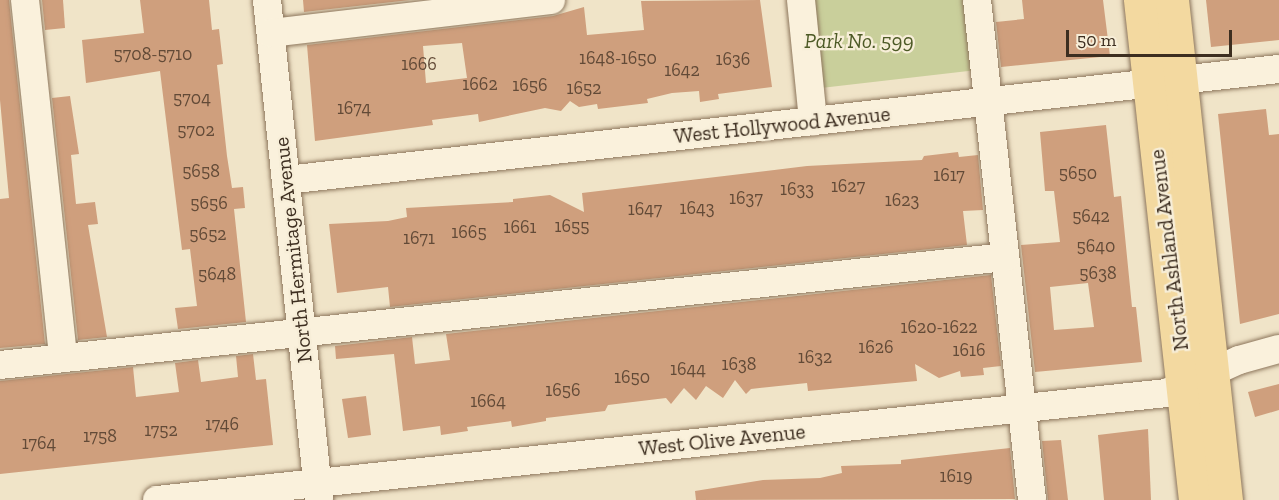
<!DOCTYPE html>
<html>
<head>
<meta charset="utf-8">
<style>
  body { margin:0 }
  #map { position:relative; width:1279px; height:500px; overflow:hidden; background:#f0e4c8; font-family:"Zilla Slab",serif }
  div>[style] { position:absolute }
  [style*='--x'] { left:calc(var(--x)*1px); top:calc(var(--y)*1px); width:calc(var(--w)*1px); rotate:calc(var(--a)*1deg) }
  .green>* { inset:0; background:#c9cf9b }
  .building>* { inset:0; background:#cf9f7d }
  .roads { filter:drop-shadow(0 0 2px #8d765c) drop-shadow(0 0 2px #8d765c) }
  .minor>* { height:28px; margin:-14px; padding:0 14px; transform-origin:14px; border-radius:14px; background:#faf1dc }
  .major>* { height:33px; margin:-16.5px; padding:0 16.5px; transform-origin:16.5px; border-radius:16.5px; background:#f3d9a0 }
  span { translate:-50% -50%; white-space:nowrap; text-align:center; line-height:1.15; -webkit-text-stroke:4.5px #f7eed8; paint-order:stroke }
  .number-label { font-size:18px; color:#624a37 }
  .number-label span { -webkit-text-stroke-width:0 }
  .park-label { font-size:21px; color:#4d5a26; font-style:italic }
  .street-label { font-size:21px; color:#3d2e20 }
  .scale { position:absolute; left:1066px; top:30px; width:166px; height:27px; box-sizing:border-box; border:3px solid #3d2e20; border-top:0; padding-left:8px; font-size:18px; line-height:21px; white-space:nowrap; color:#3d2e20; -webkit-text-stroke:4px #f7eed8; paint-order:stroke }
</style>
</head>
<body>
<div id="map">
  <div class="green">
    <i style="clip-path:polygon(810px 0,970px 0,977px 70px,821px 88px)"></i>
  </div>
  <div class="building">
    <i style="clip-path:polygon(0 0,9px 0,45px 344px,0 348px,0 199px,9px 198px,0 100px)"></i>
    <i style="clip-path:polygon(42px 0,63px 0,65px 28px,45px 30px)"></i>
    <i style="clip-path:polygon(140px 0,209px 0,212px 30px,219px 29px,223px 64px,217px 65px,227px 156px,232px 188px,243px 187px,245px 208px,234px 209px,246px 322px,178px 329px,175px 308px,197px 306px,190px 249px,182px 250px,160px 71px,86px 83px,82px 40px,144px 33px)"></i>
    <i style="clip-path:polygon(303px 0,410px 0,304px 12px)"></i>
    <i style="clip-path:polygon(evenodd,760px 0,772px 87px,718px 94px,719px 99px,700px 102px,699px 91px,672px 93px,647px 99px,648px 103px,598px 109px,597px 104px,579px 107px,570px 101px,561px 111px,545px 108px,479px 122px,478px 114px,432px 120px,433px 125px,315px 141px,307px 45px,553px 16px,584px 7px,587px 35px,644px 30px,641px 1px,760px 0,462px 43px,467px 78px,426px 83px,423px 46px,462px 43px)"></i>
    <i style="clip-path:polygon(1022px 0,1103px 0,1110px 56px,1001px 67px,996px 22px,1024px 19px)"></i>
    <i style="clip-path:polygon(1206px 0,1279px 0,1279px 40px,1211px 47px)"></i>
    <i style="clip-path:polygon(70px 96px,79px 154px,71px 155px,76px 204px,95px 202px,98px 224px,88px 225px,107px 337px,78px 340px,52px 98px)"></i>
    <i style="clip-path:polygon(1266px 109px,1269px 135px,1279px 134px,1279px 314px,1240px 324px,1218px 114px)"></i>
    <i style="clip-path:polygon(evenodd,1106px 125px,1114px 197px,1121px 196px,1132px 307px,1136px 307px,1142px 362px,1035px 372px,1021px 245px,1060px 242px,1054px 191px,1045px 191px,1040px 132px,1106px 125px,1088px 283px,1094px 327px,1054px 330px,1050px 287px,1088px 283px)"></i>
    <i style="clip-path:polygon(958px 152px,959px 157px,978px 155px,983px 210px,963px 211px,967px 245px,390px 307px,388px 287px,337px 293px,329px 224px,388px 221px,407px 217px,406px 208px,513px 202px,513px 199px,550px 195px,584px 212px,582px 193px,807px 166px,922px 160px,924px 156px)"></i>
    <i style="clip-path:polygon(991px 275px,1001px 366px,983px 368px,984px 375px,961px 377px,960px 371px,939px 378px,915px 364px,917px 381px,808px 391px,807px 383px,751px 389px,746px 394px,735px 380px,723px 398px,706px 386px,696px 400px,684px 388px,671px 404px,666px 398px,608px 405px,605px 411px,546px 418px,546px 421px,512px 427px,511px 421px,467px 427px,468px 431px,441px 435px,440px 426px,403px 431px,394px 354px,336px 359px,335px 346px,412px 337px,415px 364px,450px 360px,446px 334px)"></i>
    <i style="clip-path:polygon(253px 354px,256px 380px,266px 379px,273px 445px,0 474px,0 381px,133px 367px,136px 397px,179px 392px,175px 363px,198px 360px,201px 382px,238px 377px,236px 356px)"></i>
    <i style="clip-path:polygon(1279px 384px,1279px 410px,1255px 417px,1248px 392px)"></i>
    <i style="clip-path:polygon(366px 396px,371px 435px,348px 438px,342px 399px)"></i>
    <i style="clip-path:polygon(1148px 429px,1151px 500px,1104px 500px,1098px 435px)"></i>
    <i style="clip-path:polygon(1061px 440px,1068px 500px,1048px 500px,1042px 441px)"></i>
    <i style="clip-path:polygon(1010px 448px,1015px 499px,696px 500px,695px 491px,763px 480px,820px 478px,842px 473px,841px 466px,901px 464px,901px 460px)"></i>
  </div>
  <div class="roads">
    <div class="minor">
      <i style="--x:25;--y:0;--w:360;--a:83.9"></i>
      <i style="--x:267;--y:0;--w:503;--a:84.06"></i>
      <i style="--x:801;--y:0;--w:122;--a:84.3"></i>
      <i style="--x:977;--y:0;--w:503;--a:83.72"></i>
      <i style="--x:271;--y:33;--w:282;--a:-6.7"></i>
      <i style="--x:286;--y:180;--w:999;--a:-6.38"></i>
      <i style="--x:0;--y:365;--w:1011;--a:-6.13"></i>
      <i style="--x:157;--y:500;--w:1015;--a:-6.05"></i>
      <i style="--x:1166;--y:393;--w:80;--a:-24.3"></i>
      <i style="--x:1239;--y:360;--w:41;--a:-15.4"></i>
    </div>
    <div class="major">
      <i style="--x:1140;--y:0;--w:503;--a:83.72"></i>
      <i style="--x:1172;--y:0;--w:503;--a:83.84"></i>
    </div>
  </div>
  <div class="number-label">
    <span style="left:153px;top:54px">5708-5710</span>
    <span style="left:618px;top:58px">1648-1650</span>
    <span style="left:733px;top:59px">1636</span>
    <span style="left:419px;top:64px">1666</span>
    <span style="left:682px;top:70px">1642</span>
    <span style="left:480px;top:84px">1662</span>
    <span style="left:530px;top:85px">1656</span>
    <span style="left:584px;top:88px">1652</span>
    <span style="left:192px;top:98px">5704</span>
    <span style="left:354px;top:108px">1674</span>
    <span style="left:196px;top:130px">5702</span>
    <span style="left:201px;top:171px">5658</span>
    <span style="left:1078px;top:173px">5650</span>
    <span style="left:949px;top:175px">1617</span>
    <span style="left:848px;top:186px">1627</span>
    <span style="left:797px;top:189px">1633</span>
    <span style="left:746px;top:198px">1637</span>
    <span style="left:902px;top:200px">1623</span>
    <span style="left:209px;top:203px">5656</span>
    <span style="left:697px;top:208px">1643</span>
    <span style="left:645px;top:209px">1647</span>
    <span style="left:1091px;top:216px">5642</span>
    <span style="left:572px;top:226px">1655</span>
    <span style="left:520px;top:227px">1661</span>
    <span style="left:469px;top:232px">1665</span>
    <span style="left:208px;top:234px">5652</span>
    <span style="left:419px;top:238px">1671</span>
    <span style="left:1096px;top:246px">5640</span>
    <span style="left:1098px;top:273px">5638</span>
    <span style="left:217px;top:274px">5648</span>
    <span style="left:939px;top:327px">1620-1622</span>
    <span style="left:876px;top:347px">1626</span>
    <span style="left:969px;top:350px">1616</span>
    <span style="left:815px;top:357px">1632</span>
    <span style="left:739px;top:364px">1638</span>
    <span style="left:688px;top:369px">1644</span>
    <span style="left:632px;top:377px">1650</span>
    <span style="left:563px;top:390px">1656</span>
    <span style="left:488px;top:401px">1664</span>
    <span style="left:222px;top:424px">1746</span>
    <span style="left:161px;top:430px">1752</span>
    <span style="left:100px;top:436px">1758</span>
    <span style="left:39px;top:443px">1764</span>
    <span style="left:956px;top:476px">1619</span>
  </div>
  <div class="park-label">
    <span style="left:859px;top:41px">Park No. 599</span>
  </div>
  <div class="street-label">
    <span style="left:782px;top:125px;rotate:-6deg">West Hollywood Avenue</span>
    <span style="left:293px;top:250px;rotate:-96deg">North Hermitage Avenue</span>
    <span style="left:1169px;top:250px;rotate:-97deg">North Ashland Avenue</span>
    <span style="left:722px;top:440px;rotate:-6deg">West Olive Avenue</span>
  </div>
  <div class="scale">50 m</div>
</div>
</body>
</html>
